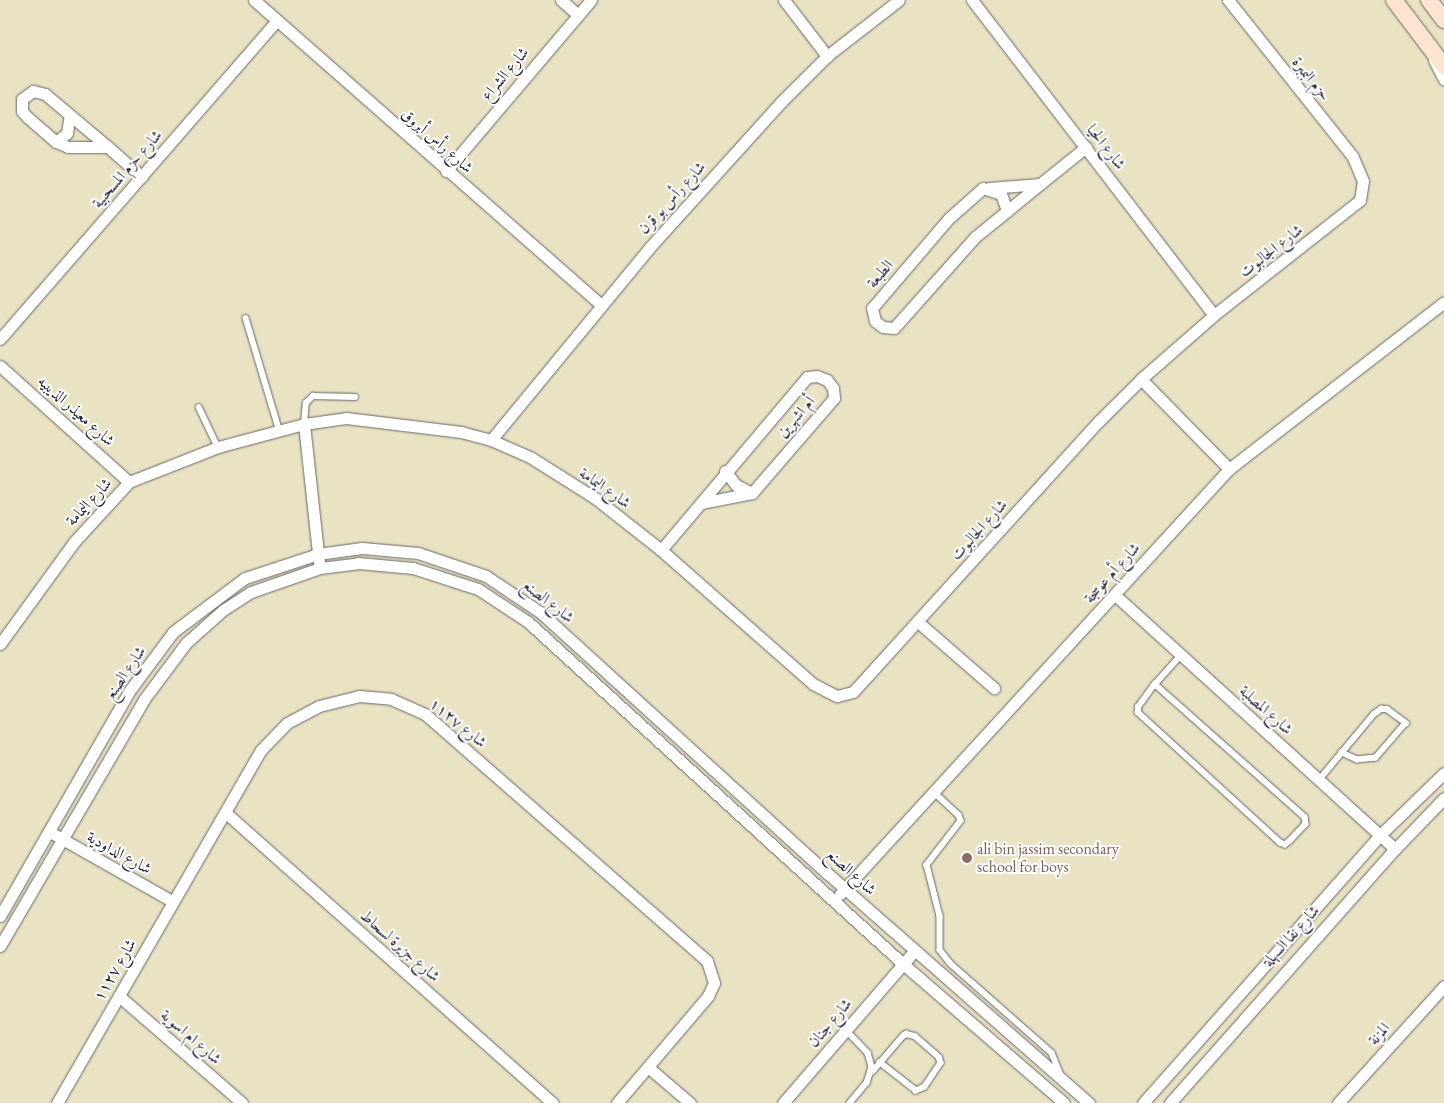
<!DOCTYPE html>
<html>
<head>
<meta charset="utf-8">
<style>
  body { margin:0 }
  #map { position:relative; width:1444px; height:1103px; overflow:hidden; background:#eae3c3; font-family:"EB Garamond",Amiri,serif }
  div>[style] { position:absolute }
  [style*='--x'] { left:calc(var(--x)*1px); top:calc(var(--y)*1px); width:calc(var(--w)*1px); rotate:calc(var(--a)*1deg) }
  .roads { filter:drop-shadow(0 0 1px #68666b) drop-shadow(0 0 1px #68666b) }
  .service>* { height:5.5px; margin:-2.75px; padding:0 2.75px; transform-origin:2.75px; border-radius:2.75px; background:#fff }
  .minor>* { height:11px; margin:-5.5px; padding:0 5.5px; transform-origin:5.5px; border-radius:5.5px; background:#fff }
  .secondary>* { height:16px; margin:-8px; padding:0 8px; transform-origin:8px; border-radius:8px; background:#fde4d1 }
  .dots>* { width:14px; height:14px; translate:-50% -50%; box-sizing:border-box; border:2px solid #fff; border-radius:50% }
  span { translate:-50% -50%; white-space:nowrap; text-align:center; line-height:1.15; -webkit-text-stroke:4px #fff; paint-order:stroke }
  .street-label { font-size:16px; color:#22223b }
  .education-label { font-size:16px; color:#785e54 }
  .left { translate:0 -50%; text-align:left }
</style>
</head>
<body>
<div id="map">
  <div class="roads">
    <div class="service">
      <i style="--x:246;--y:318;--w:119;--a:73.4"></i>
      <i style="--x:199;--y:407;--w:44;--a:64.6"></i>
      <i style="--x:304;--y:424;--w:21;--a:-85"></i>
      <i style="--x:306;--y:403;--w:10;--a:-45"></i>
      <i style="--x:313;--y:396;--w:42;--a:1.4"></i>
      <i style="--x:1155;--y:684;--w:200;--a:41.6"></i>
      <i style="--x:1305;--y:817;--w:7;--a:82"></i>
      <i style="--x:1306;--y:824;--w:23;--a:133"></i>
      <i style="--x:1290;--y:841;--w:6;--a:141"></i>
      <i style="--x:1285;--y:845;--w:5;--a:-158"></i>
      <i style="--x:1280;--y:843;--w:193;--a:-137.5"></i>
      <i style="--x:1138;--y:713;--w:6;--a:-90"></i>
      <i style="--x:1138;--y:707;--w:29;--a:-54"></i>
      <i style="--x:1155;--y:684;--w:39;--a:-48"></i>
      <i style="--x:1319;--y:780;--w:86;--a:-50.2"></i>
      <i style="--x:1374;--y:714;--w:9;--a:-36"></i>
      <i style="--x:1381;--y:709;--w:6;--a:0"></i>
      <i style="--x:1387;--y:709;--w:24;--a:36"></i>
      <i style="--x:1406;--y:723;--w:46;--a:130.6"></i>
      <i style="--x:1376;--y:758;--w:19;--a:174"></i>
      <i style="--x:1357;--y:760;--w:17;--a:-155"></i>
      <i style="--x:934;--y:792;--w:34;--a:43"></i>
      <i style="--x:959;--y:815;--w:6;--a:72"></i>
      <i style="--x:961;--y:821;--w:56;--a:127.7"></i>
      <i style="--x:927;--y:865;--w:53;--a:75.7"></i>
      <i style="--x:940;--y:916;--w:34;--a:90"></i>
      <i style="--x:940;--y:950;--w:16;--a:52"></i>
      <i style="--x:950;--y:963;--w:136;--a:41.4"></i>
      <i style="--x:1052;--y:1053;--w:27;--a:68"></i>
      <i style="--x:846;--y:1030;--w:32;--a:46"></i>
      <i style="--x:868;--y:1053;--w:15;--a:74"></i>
      <i style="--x:872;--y:1067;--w:17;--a:107"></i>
      <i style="--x:867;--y:1083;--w:26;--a:130"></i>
      <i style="--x:872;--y:1072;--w:48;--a:-49.3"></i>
      <i style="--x:903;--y:1036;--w:4;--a:-34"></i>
      <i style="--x:906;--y:1034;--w:9;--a:13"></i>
      <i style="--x:915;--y:1036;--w:32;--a:41"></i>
      <i style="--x:939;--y:1057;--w:6;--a:72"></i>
      <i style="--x:941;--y:1063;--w:29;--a:124"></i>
      <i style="--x:925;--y:1087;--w:10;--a:156"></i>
      <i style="--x:916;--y:1091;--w:46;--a:-142.1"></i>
    </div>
    <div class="minor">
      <i style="--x:254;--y:0;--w:462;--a:41.3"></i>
      <i style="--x:561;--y:0;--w:21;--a:41"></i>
      <i style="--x:784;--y:0;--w:71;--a:52.5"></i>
      <i style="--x:972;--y:0;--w:397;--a:52.5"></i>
      <i style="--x:1434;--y:60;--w:22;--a:63"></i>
      <i style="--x:56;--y:142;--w:14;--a:-39"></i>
      <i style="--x:67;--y:133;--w:18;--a:-81"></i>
      <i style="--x:108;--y:147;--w:40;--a:180"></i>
      <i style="--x:68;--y:147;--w:13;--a:-157"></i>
      <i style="--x:56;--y:142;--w:38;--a:-139"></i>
      <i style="--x:27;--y:117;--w:8;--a:-130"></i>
      <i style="--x:22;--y:111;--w:12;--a:-90"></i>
      <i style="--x:22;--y:99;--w:14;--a:-36"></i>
      <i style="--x:33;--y:91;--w:12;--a:14"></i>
      <i style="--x:45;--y:94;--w:82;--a:40.1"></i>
      <i style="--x:108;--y:147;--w:45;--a:41.4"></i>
      <i style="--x:446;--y:171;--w:224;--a:-49.7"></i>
      <i style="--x:989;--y:188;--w:51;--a:-4.5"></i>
      <i style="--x:1007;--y:211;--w:18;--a:-109"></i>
      <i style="--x:1001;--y:194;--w:19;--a:-162"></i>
      <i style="--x:983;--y:188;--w:45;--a:138.6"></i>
      <i style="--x:949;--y:218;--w:118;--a:130.5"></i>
      <i style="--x:872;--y:308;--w:13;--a:77"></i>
      <i style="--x:875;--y:321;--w:10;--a:37"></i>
      <i style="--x:883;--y:327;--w:11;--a:5"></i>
      <i style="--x:894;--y:328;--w:122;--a:-48.3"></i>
      <i style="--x:975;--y:237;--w:41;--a:-39.1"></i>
      <i style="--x:1007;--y:211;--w:43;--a:-39.3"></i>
      <i style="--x:1040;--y:184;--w:59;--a:-38.8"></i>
      <i style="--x:0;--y:339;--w:422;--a:-49"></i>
      <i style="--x:0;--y:366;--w:173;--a:42"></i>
      <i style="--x:1141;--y:379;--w:126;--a:45.6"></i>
      <i style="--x:304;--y:424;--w:139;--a:83.8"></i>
      <i style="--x:491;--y:440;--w:250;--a:-50.5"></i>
      <i style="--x:650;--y:247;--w:195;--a:-47.9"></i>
      <i style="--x:781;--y:102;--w:65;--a:-45"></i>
      <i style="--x:827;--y:56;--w:91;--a:-37.9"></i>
      <i style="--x:725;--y:471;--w:18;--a:52"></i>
      <i style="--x:736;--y:485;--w:18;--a:27"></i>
      <i style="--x:661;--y:550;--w:226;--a:-49.8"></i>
      <i style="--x:807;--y:377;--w:10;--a:-6"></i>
      <i style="--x:817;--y:376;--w:11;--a:22"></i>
      <i style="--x:827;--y:380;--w:10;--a:53"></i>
      <i style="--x:833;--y:388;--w:10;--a:84"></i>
      <i style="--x:834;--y:398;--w:125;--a:130.8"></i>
      <i style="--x:752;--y:493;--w:52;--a:168.9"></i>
      <i style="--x:1115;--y:595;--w:378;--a:42.2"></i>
      <i style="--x:918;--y:622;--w:101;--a:41"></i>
      <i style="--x:0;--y:644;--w:126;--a:-54"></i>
      <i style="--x:74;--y:542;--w:81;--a:-47.5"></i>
      <i style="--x:129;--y:482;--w:96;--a:-21.5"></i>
      <i style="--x:218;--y:447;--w:89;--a:-15"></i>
      <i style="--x:304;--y:424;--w:42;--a:-8.1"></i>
      <i style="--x:346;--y:418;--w:116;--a:6.9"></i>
      <i style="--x:461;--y:432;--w:31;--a:15"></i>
      <i style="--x:491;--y:440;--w:43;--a:23.6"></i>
      <i style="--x:530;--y:457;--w:77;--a:32.2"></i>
      <i style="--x:595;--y:498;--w:84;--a:38.2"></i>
      <i style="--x:661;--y:550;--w:203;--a:41.4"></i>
      <i style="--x:813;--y:684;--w:27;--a:27"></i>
      <i style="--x:837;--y:696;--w:16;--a:-14"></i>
      <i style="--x:853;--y:692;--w:366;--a:-47.8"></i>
      <i style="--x:1099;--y:421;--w:59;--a:-45"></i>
      <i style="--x:1141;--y:379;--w:97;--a:-41.2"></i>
      <i style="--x:1214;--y:315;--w:186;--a:-38.2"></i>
      <i style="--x:1360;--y:200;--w:19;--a:-81"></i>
      <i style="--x:1363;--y:181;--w:26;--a:-113"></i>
      <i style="--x:1353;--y:157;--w:201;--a:-128.5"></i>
      <i style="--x:226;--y:813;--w:437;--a:41.6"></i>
      <i style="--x:50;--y:832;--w:140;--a:29.5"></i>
      <i style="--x:840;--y:894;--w:576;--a:-47.53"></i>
      <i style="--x:1229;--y:469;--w:272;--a:-37.8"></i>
      <i style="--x:0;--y:916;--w:261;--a:-60.1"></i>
      <i style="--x:130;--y:690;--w:72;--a:-53.4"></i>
      <i style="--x:173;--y:632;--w:90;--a:-36.9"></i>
      <i style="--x:245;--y:578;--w:77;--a:-18.2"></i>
      <i style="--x:318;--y:554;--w:44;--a:-7.8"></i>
      <i style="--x:362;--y:548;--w:56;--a:5.1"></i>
      <i style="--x:418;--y:553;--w:72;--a:18.7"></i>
      <i style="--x:486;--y:576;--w:65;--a:33.7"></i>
      <i style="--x:540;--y:612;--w:388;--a:42.3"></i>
      <i style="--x:827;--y:873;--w:349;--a:41.3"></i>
      <i style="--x:0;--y:946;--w:287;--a:-59.7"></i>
      <i style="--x:145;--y:698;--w:69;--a:-53.3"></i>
      <i style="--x:186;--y:643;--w:50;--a:-41.7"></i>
      <i style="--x:223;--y:610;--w:33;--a:-33"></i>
      <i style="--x:251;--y:592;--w:73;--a:-19.2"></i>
      <i style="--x:320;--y:568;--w:38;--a:-7"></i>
      <i style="--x:358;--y:563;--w:55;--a:5.2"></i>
      <i style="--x:413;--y:568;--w:68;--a:17.9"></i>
      <i style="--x:478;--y:589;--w:60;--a:33.4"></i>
      <i style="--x:528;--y:622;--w:506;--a:42.36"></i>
      <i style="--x:902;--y:963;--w:214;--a:40.8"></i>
      <i style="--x:119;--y:996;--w:163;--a:41"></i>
      <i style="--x:649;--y:1068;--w:54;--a:40.5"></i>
      <i style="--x:57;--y:1103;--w:408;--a:-60"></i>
      <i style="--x:261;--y:750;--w:37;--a:-46"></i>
      <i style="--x:287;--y:723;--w:36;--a:-28"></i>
      <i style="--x:319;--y:706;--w:41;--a:-14"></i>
      <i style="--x:359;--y:696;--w:32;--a:5"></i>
      <i style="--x:391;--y:699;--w:37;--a:24"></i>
      <i style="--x:425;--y:714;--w:375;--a:41.2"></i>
      <i style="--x:707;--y:961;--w:23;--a:72"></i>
      <i style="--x:714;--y:983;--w:14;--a:115"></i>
      <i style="--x:708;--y:996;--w:140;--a:130.4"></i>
      <i style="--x:783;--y:1103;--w:201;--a:-49.2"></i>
      <i style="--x:1143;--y:1103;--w:358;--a:-48.5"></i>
      <i style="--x:1380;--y:835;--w:89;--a:-44.1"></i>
      <i style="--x:1170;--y:1103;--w:339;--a:-48.5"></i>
      <i style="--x:1395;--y:849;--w:71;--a:-46.1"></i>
      <i style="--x:1338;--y:1103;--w:158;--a:-47.8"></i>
    </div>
    <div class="secondary">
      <i style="--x:1394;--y:0;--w:83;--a:52.9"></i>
      <i style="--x:1429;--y:0;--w:25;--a:53"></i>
    </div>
  </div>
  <div class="dots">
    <i style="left:967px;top:858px;background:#8d6e63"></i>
  </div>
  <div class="street-label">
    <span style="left:505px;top:74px;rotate:-50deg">شارع الشراع</span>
    <span style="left:1311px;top:79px;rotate:51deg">حزم البمبرة</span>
    <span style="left:437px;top:141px;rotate:41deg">شارع رأس أبروق</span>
    <span style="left:1106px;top:147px;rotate:52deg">شارع الحيا</span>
    <span style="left:127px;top:169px;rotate:-49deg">شارع حزم المسحبية</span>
    <span style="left:672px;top:198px;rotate:-48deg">شارع رأس بو قرن</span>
    <span style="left:1271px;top:251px;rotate:-38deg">شارع الجالبوت</span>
    <span style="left:880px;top:274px;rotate:-49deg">الطبعة</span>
    <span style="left:76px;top:411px;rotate:42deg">شارع معيذر الذيبيه</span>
    <span style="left:796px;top:417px;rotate:-49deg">أم اشهرين</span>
    <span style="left:605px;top:488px;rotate:35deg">شارع اليمامة</span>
    <span style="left:89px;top:502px;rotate:-47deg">شارع اليمامة</span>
    <span style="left:979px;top:530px;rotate:-48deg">شارع الجالبوت</span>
    <span style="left:1112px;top:573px;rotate:-48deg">شارع أم عوسجة</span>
    <span style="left:548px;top:601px;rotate:38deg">شارع الصنع</span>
    <span style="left:125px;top:673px;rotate:-56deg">شارع الصنع</span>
    <span style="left:1266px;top:710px;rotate:42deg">شارع المصلبة</span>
    <span style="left:458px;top:723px;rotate:39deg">شارع ١١٢٧</span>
    <span style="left:119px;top:853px;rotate:29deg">شارع الداودية</span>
    <span style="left:851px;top:872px;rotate:42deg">شارع الصنع</span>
    <span style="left:1291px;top:936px;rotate:-48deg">شارع نقا السهلة</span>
    <span style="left:400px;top:946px;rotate:41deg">شارع جزيرة لسحاط</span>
    <span style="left:115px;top:970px;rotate:-60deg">شارع ١١٢٧</span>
    <span style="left:830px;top:1023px;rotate:-50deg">شارع جنان</span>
    <span style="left:1379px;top:1034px;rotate:-48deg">المزنة</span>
    <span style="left:191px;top:1037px;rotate:41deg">شارع ام اسوية</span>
  </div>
  <div class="education-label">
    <span class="left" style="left:977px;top:858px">ali bin jassim secondary<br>school for boys</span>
  </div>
</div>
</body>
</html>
